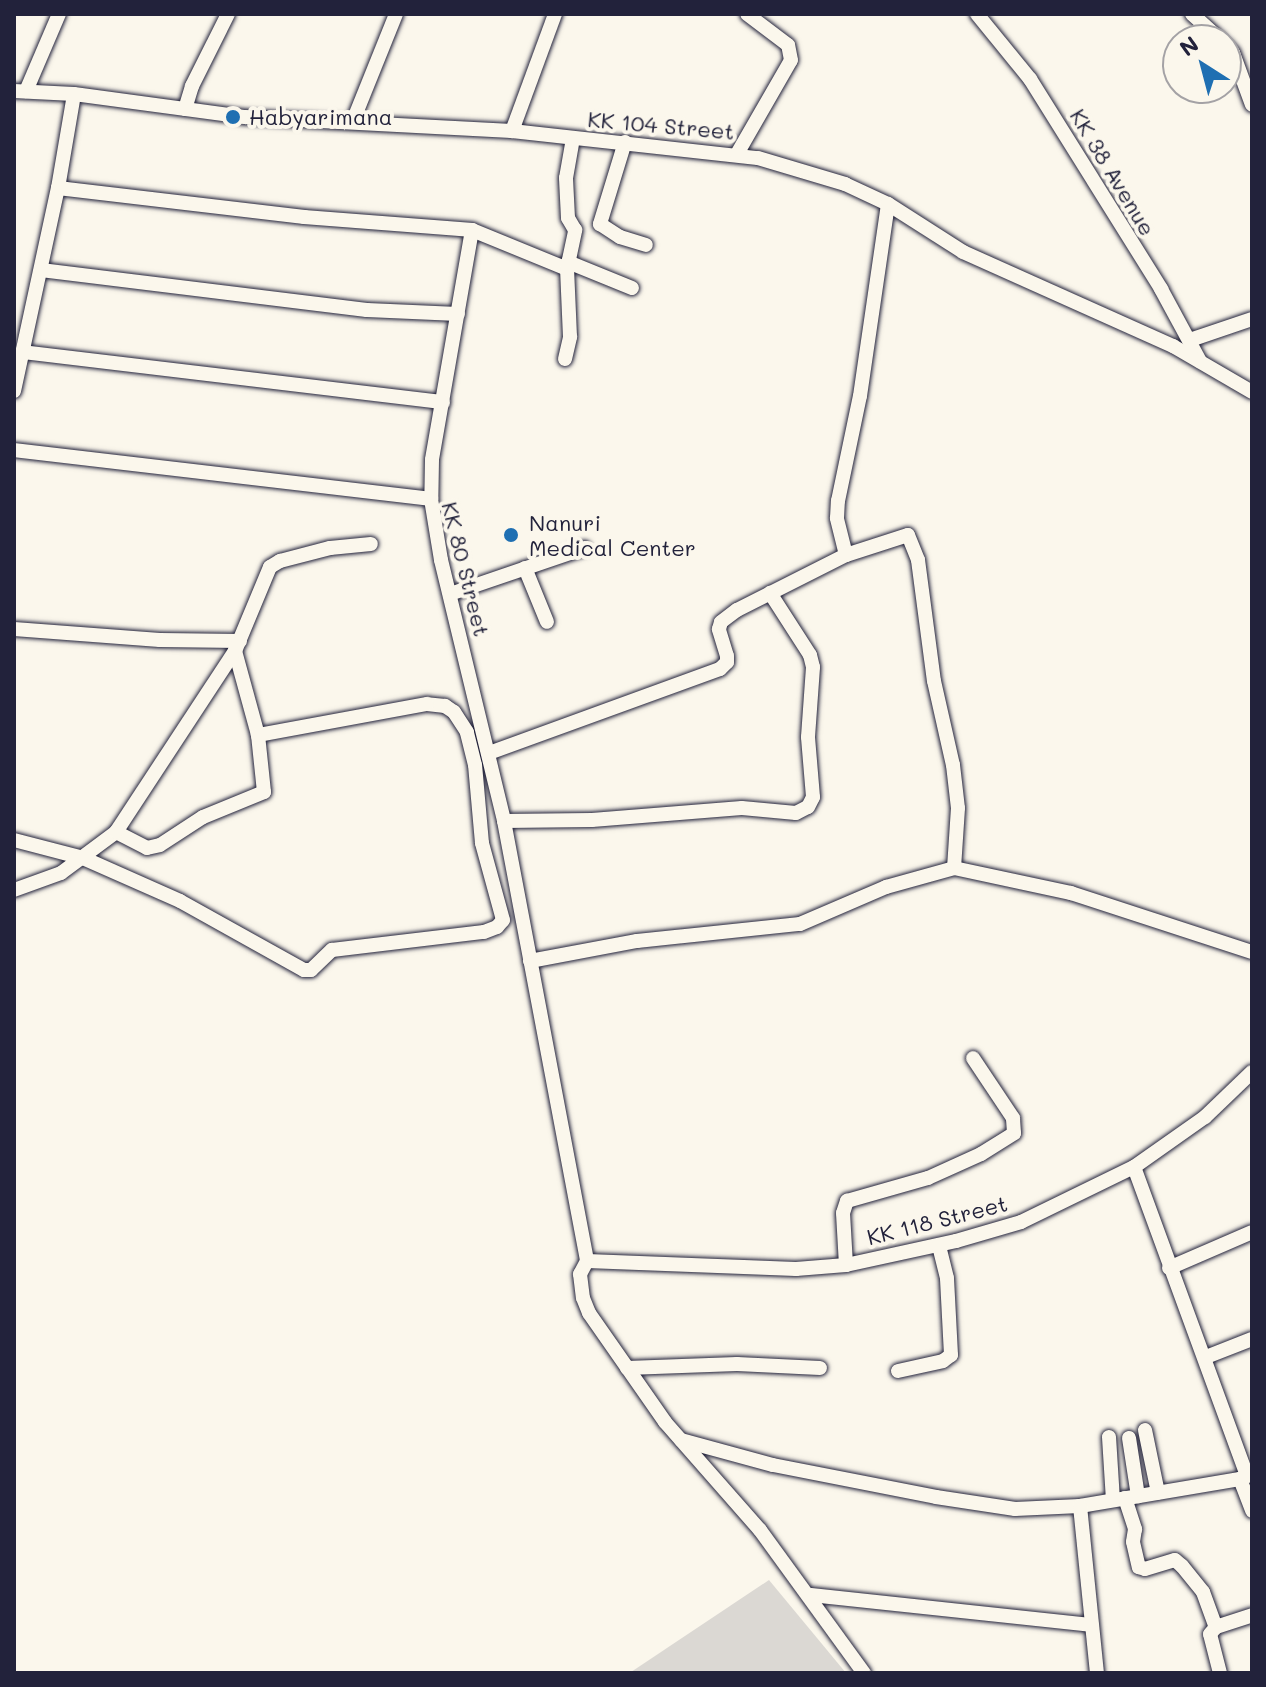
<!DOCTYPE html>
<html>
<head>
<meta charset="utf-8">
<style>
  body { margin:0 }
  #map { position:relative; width:1266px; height:1687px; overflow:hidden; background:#fbf7ec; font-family:Mali,sans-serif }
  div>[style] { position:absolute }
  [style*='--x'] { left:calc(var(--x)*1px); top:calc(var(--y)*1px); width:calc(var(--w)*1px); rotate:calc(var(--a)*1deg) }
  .green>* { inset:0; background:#dbd8d3 }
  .roads { filter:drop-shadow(0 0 2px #22223b) drop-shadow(0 0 2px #22223b) }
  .minor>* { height:14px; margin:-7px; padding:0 7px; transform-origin:7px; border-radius:7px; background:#fbf7ec }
  .dots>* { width:22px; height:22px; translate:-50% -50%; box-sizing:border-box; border:4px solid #fbf7ec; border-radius:50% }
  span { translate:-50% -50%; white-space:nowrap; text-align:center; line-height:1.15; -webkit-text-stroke:8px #fbf7ec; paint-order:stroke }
  .poi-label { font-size:22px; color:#22223b }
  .left { translate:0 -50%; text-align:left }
  .street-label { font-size:22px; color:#22223b }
  .frame { position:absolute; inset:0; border:16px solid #22223b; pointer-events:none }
  .north { position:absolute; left:1162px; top:24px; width:80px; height:80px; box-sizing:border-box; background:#fbf7ec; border:2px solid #a4a2a5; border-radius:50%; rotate:324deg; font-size:22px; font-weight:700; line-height:32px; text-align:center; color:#22223b }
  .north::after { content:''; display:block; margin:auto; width:28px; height:36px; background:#1f6fb2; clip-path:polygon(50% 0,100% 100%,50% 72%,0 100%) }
</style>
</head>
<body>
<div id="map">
  <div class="green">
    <i style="clip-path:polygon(769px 1580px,846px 1673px,631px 1672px)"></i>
  </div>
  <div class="roads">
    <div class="minor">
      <i style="--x:977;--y:14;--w:84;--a:50.8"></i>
      <i style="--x:1030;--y:79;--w:248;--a:58"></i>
      <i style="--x:1161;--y:289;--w:82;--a:61.6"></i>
      <i style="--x:1192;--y:14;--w:39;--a:42"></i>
      <i style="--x:1226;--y:45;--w:11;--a:49"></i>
      <i style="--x:1233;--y:53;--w:55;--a:69.9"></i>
      <i style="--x:14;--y:91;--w:60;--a:2.9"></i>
      <i style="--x:74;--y:94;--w:173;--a:7.7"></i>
      <i style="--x:245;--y:117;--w:267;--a:3"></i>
      <i style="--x:512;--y:131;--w:247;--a:6.3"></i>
      <i style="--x:758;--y:158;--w:91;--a:16.6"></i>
      <i style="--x:845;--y:184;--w:47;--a:24.9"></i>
      <i style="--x:888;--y:204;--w:89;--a:32.6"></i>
      <i style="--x:963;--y:252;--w:230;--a:24.1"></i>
      <i style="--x:1173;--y:346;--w:91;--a:30.2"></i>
      <i style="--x:26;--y:91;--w:84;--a:-66.8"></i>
      <i style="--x:185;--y:109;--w:24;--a:-73"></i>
      <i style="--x:192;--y:86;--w:80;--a:-63.4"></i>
      <i style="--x:353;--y:121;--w:115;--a:-68.1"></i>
      <i style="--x:512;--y:131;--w:125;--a:-69.8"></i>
      <i style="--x:625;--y:142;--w:86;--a:107"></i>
      <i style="--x:600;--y:224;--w:24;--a:33"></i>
      <i style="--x:620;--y:237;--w:27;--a:17"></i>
      <i style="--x:737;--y:154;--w:108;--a:-60.1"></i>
      <i style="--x:791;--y:60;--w:15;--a:-101"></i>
      <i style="--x:788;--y:45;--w:51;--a:-142.9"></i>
      <i style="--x:58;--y:188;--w:248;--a:6.7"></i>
      <i style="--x:304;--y:217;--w:169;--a:4.4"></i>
      <i style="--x:472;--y:230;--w:233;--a:99.9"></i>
      <i style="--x:432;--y:460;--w:39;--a:91"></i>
      <i style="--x:472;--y:230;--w:103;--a:22.3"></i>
      <i style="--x:568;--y:262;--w:69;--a:22.1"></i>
      <i style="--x:41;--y:270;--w:328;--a:7"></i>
      <i style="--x:367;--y:310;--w:91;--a:2.5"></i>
      <i style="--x:1190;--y:340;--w:65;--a:-18.7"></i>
      <i style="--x:22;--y:352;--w:424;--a:6.8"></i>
      <i style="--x:565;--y:359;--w:23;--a:-77"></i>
      <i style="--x:570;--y:337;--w:68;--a:-92.5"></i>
      <i style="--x:567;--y:269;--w:40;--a:-78"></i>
      <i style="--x:575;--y:230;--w:14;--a:-120"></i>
      <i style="--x:568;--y:218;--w:40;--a:-92.9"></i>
      <i style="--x:566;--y:178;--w:40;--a:-80"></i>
      <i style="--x:14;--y:391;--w:208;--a:-77.8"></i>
      <i style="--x:58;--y:188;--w:95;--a:-80.3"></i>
      <i style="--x:14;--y:450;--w:420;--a:6.7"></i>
      <i style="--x:431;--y:499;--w:62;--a:80.7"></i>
      <i style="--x:441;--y:560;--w:268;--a:76.4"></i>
      <i style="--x:504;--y:821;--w:448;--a:79.3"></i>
      <i style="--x:587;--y:1261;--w:15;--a:118"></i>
      <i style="--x:580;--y:1274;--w:24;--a:83"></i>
      <i style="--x:583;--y:1298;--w:16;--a:68"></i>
      <i style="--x:589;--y:1313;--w:133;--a:55.1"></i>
      <i style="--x:665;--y:1422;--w:144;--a:48.7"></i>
      <i style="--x:760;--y:1530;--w:177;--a:54"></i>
      <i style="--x:846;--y:555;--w:38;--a:-104"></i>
      <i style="--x:837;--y:518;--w:17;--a:-87"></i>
      <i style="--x:838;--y:501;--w:107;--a:-78.2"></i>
      <i style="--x:860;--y:396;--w:194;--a:-81.7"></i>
      <i style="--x:525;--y:568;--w:58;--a:67.8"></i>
      <i style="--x:450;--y:594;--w:142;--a:-18.9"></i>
      <i style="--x:14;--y:629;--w:146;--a:4.3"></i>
      <i style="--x:160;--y:640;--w:80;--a:0.7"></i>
      <i style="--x:489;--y:753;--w:246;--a:-20"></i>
      <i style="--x:720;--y:669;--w:10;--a:-45"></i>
      <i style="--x:727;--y:662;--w:6;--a:-90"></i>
      <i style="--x:727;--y:656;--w:28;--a:-107"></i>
      <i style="--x:719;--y:629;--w:7;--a:-74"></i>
      <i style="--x:721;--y:622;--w:20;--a:-37"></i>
      <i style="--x:737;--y:610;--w:122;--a:-26.8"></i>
      <i style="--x:846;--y:555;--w:65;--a:-17.9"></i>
      <i style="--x:908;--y:535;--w:27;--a:68"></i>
      <i style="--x:918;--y:560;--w:122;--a:82.5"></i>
      <i style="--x:934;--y:681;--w:86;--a:77.3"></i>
      <i style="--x:953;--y:765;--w:43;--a:83.4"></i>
      <i style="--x:958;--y:808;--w:60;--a:93.8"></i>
      <i style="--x:504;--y:821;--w:88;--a:-0.7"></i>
      <i style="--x:592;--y:820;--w:150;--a:-4.6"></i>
      <i style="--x:742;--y:808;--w:54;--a:5.3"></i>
      <i style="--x:796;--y:813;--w:13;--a:-27"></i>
      <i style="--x:808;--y:807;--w:11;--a:-63"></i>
      <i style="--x:813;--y:797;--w:60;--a:-94.8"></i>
      <i style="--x:808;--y:737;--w:70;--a:-85.9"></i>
      <i style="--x:813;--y:667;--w:12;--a:-104"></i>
      <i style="--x:810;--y:655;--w:74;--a:-122.8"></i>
      <i style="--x:116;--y:832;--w:35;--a:27"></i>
      <i style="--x:147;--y:848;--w:13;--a:-13"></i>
      <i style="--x:160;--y:845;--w:51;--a:-33.1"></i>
      <i style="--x:203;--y:817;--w:66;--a:-22.3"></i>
      <i style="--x:264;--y:792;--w:57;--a:-96"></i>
      <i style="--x:258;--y:735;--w:87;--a:-105.3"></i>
      <i style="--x:14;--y:840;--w:71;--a:14.6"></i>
      <i style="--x:83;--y:858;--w:106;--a:23.9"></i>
      <i style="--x:180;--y:901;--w:142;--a:29.1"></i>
      <i style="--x:304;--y:970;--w:7;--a:0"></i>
      <i style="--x:311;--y:970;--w:29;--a:-44"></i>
      <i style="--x:332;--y:950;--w:153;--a:-6.8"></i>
      <i style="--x:484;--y:932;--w:14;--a:-21"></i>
      <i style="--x:497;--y:927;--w:9;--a:-49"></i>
      <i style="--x:503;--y:920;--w:80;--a:-105.3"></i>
      <i style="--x:482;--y:843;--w:78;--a:-95.1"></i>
      <i style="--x:475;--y:765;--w:34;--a:-104"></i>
      <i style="--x:467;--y:732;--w:24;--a:-123"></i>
      <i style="--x:454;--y:712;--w:11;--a:-146"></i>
      <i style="--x:445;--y:706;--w:18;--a:-174"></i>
      <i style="--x:427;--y:704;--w:172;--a:169.6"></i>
      <i style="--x:14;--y:890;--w:50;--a:-19.9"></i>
      <i style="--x:61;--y:873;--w:69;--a:-36.7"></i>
      <i style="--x:116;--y:832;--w:217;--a:-56.7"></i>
      <i style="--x:235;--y:651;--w:91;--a:-67.4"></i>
      <i style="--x:270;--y:567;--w:12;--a:-31"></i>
      <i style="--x:280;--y:561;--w:52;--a:-14.6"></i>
      <i style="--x:330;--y:548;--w:41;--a:-5.6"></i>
      <i style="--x:530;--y:961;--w:109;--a:-10.6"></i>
      <i style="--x:637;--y:941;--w:164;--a:-6"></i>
      <i style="--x:800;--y:924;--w:94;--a:-23.3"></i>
      <i style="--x:886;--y:887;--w:71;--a:-15.6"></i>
      <i style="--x:954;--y:868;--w:120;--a:12.1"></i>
      <i style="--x:1071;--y:893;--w:190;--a:18.1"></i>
      <i style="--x:1134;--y:1167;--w:329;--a:69.9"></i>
      <i style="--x:587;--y:1261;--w:209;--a:2.2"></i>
      <i style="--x:796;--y:1269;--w:50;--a:-4.6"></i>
      <i style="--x:846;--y:1265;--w:113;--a:-12.3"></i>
      <i style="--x:956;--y:1241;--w:68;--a:-16.3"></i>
      <i style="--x:1021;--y:1222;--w:126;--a:-26"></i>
      <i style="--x:1134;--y:1167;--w:87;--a:-35.2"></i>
      <i style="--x:1205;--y:1117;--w:65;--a:-43.8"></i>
      <i style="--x:846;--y:1265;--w:52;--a:-93.3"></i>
      <i style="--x:843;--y:1213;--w:13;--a:-72"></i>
      <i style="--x:847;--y:1201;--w:84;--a:-15.9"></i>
      <i style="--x:928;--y:1178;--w:58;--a:-24.4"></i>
      <i style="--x:981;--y:1154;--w:39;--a:-32"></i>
      <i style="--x:1014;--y:1133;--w:15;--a:-94"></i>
      <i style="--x:1013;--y:1118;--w:72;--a:-123.7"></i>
      <i style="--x:1169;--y:1268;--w:90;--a:-23.4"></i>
      <i style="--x:1206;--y:1357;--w:49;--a:-21.4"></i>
      <i style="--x:627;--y:1368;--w:110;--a:-2.1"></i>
      <i style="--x:737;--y:1364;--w:83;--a:2.8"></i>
      <i style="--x:898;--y:1371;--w:46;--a:-12.5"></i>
      <i style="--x:943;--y:1361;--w:10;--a:-37"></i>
      <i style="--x:951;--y:1355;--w:77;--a:-93"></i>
      <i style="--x:947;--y:1278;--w:34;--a:-104"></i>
      <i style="--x:1145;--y:1430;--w:64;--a:78.3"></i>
      <i style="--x:1109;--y:1437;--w:63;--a:86.4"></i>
      <i style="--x:1129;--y:1438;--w:59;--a:81.2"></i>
      <i style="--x:681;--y:1440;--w:95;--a:15.2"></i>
      <i style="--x:773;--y:1465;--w:166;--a:11.1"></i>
      <i style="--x:936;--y:1497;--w:80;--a:8.6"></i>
      <i style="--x:1015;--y:1509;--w:65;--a:-2.6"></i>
      <i style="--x:1080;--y:1506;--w:162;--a:-9.6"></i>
      <i style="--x:1240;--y:1479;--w:13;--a:-23"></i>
      <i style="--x:1240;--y:1479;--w:34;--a:69"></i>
      <i style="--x:1125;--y:1498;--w:33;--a:72"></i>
      <i style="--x:1135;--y:1529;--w:13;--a:99"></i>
      <i style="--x:1133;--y:1542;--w:26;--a:77"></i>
      <i style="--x:1139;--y:1567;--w:6;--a:18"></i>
      <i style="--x:1145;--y:1569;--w:31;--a:-17"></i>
      <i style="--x:1175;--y:1560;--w:9;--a:41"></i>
      <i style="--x:1182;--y:1566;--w:33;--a:51"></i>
      <i style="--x:1203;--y:1592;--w:37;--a:70"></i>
      <i style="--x:1080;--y:1506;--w:168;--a:84.2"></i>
      <i style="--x:811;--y:1595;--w:281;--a:6.1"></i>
      <i style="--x:1220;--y:1673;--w:40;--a:-104.4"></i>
      <i style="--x:1210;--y:1634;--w:9;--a:-49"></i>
      <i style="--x:1216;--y:1627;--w:38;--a:-18"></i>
    </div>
  </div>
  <div class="dots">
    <i style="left:233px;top:117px;background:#1f6fb2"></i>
    <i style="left:511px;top:535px;background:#1f6fb2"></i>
  </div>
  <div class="poi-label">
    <span class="left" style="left:249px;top:117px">Habyarimana</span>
    <span class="left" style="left:529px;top:535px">Nanuri<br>Medical Center</span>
  </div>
  <div class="street-label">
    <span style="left:661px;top:125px;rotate:5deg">KK 104 Street</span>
    <span style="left:1113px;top:172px;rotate:59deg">KK 38 Avenue</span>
    <span style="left:466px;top:569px;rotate:76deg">KK 80 Street</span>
    <span style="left:937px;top:1220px;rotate:-14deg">KK 118 Street</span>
  </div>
  <div class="frame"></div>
  <div class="north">N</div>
</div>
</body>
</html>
